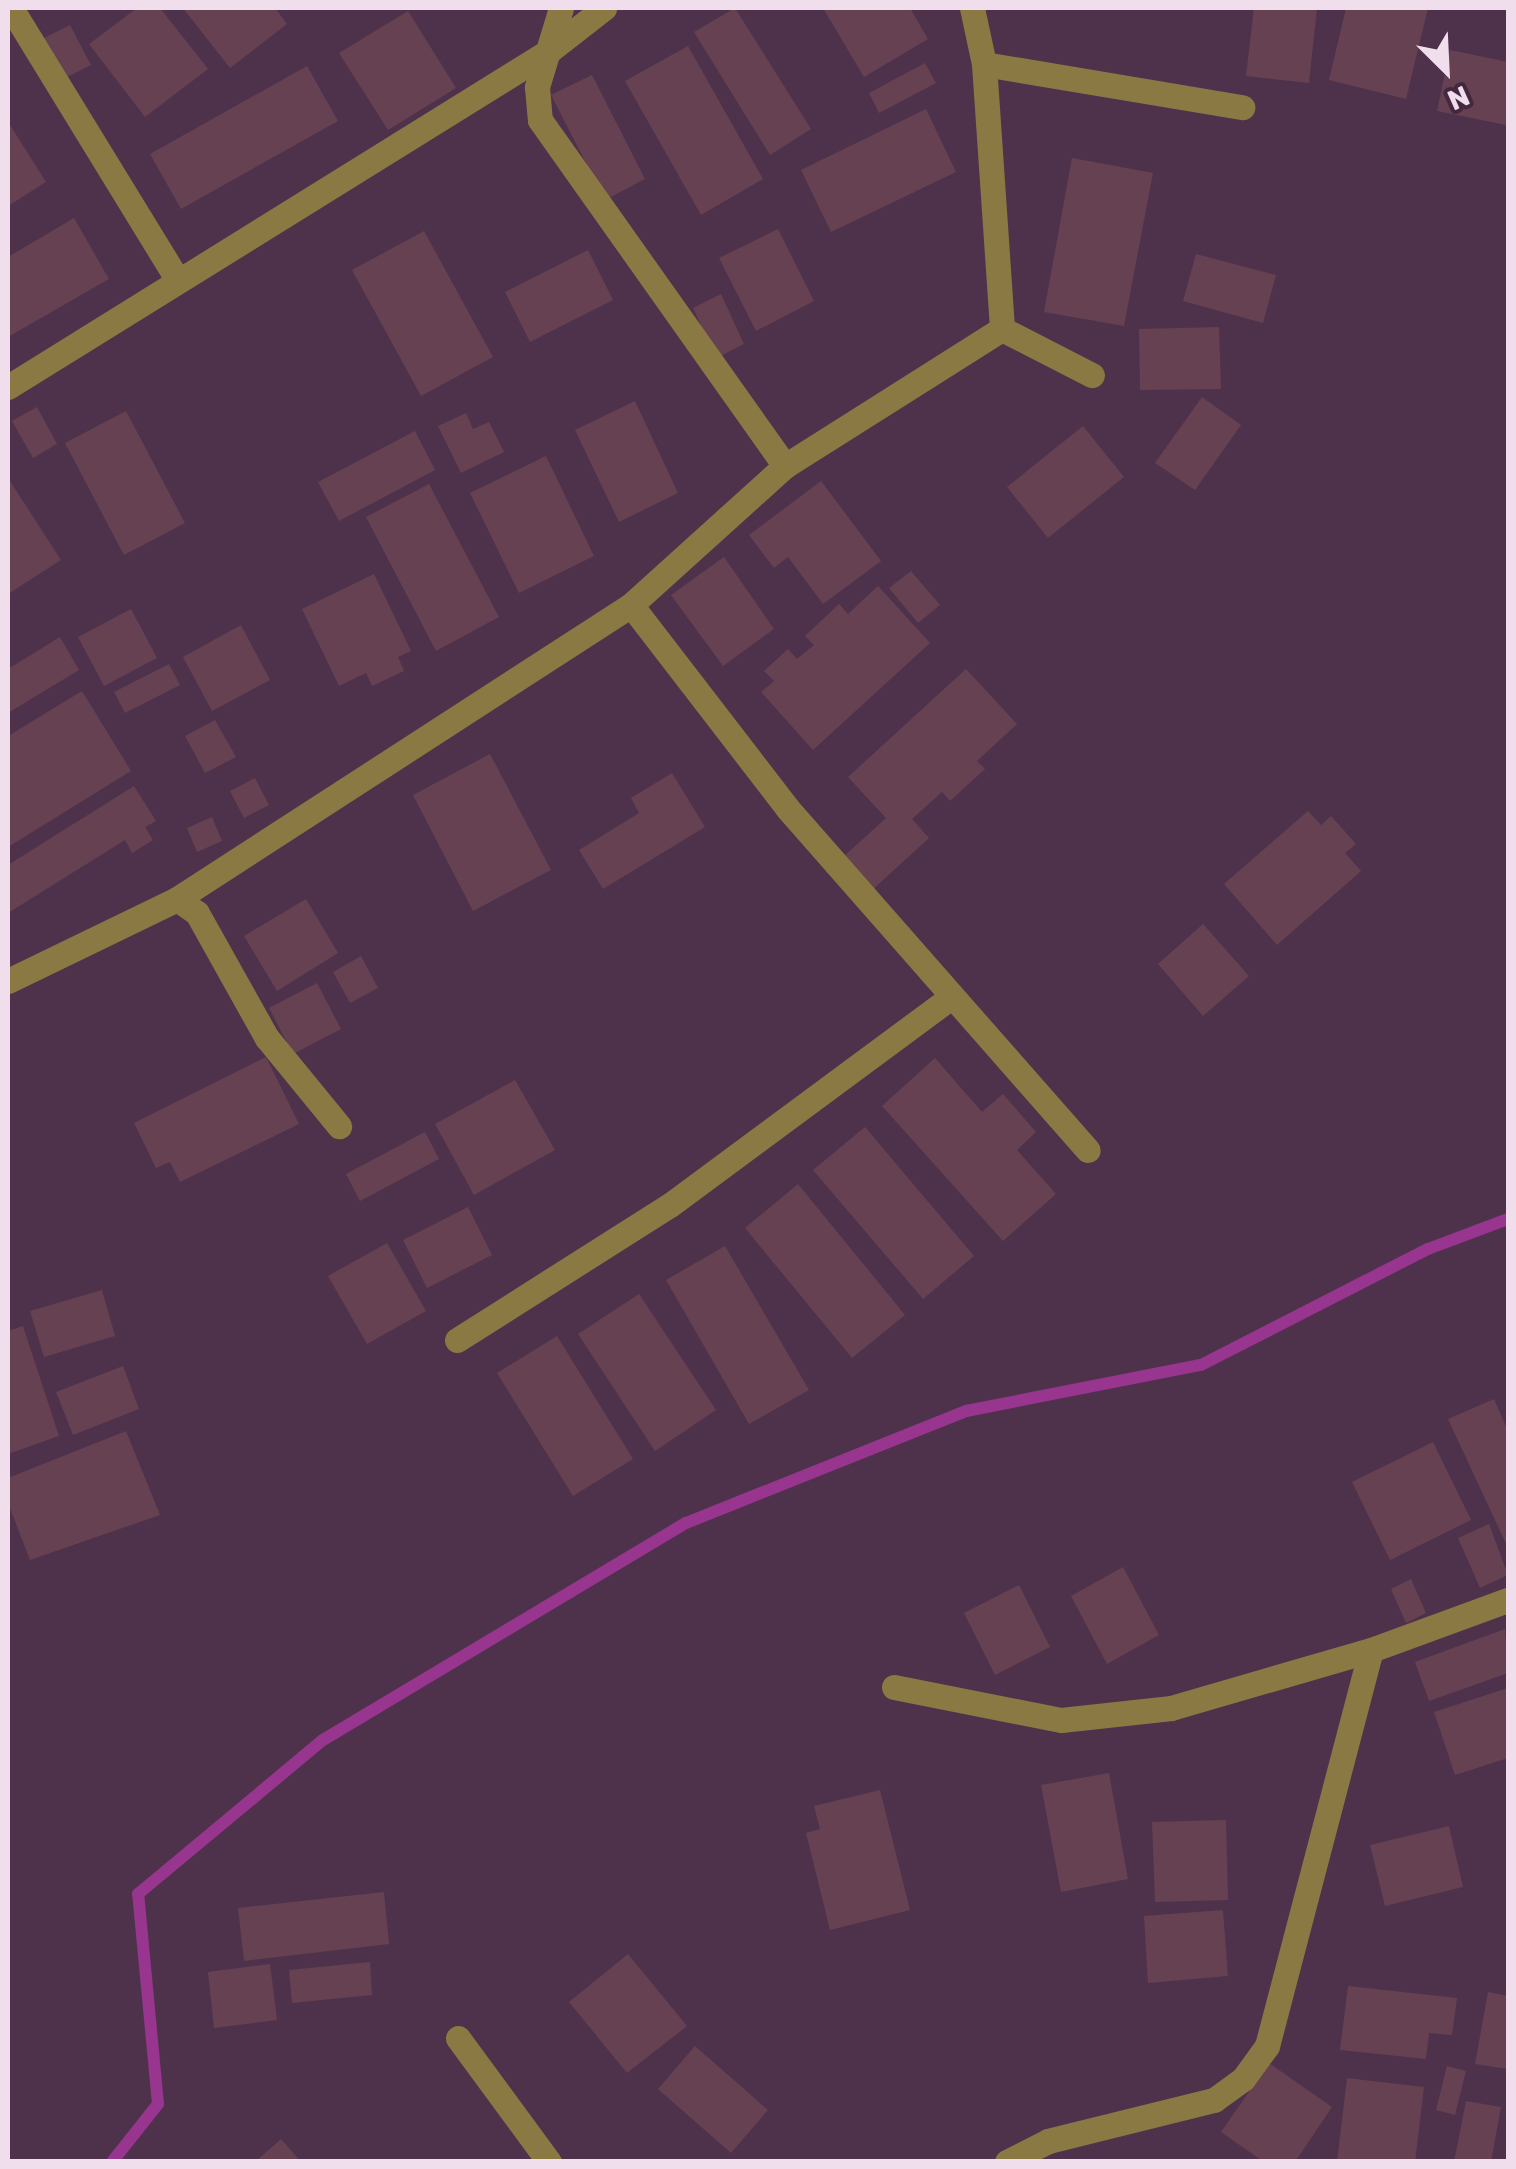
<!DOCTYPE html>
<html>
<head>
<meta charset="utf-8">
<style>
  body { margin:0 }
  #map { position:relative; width:1516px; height:2169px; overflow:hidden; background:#4e324b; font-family:Rubik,sans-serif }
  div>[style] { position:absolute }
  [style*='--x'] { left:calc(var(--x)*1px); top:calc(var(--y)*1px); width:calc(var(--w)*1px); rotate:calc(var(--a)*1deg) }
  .stream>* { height:12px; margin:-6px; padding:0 6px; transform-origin:6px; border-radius:6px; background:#97358f }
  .building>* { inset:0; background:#664152 }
  .minor>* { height:25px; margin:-12.5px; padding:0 12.5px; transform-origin:12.5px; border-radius:12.5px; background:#8b7943 }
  span { translate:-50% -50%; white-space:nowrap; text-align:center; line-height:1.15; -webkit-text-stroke:9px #432840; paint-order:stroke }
  .frame { position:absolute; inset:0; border:10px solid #f0deed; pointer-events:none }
  .north { position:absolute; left:1396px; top:20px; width:100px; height:100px; -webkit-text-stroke:8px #432840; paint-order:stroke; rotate:156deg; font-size:28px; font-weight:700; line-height:40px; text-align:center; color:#f0deed }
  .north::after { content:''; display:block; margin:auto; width:35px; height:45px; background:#f0deed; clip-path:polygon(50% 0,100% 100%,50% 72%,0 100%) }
</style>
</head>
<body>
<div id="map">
  <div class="stream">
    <i style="--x:112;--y:2162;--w:74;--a:-51.6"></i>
    <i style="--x:158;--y:2104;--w:211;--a:-95.4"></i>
    <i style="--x:138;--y:1894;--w:241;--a:-39.8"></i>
    <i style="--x:323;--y:1740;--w:423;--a:-30.9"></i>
    <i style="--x:686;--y:1523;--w:302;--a:-21.8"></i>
    <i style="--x:966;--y:1411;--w:239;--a:-11.1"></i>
    <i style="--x:1201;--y:1365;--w:255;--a:-27.1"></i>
    <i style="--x:1428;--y:1249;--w:85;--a:-20.6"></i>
  </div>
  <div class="building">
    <i style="clip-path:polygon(137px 8px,160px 8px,208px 69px,145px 117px,89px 44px)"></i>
    <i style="clip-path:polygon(183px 8px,275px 8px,287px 24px,230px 68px)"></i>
    <i style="clip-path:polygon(735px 8px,811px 129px,770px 155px,694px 32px)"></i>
    <i style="clip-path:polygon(823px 8px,910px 8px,928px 39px,864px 77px)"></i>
    <i style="clip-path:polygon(1254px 8px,1317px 8px,1309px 83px,1246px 76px)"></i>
    <i style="clip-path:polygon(1346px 8px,1428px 8px,1406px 99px,1329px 80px)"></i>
    <i style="clip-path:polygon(408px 11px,456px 88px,388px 130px,339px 53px)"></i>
    <i style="clip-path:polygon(70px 25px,91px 65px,63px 79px,42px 39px)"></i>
    <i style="clip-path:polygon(688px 46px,763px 179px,701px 215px,625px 81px)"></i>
    <i style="clip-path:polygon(1450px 50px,1508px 62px,1506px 125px,1437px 111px)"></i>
    <i style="clip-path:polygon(925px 63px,936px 83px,879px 113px,869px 93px)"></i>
    <i style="clip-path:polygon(307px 66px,338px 121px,181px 209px,150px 154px)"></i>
    <i style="clip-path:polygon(592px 75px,645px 179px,605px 200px,551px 95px)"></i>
    <i style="clip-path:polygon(926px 109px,956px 172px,831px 232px,801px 170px)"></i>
    <i style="clip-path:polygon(8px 122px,46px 182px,8px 206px)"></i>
    <i style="clip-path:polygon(1072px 158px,1153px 173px,1124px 326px,1044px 312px)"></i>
    <i style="clip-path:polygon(74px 218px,109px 279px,8px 337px,8px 257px)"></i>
    <i style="clip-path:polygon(778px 229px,814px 301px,756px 331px,719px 258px)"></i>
    <i style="clip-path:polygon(424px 231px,493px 357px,421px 396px,352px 270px)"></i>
    <i style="clip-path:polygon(588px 250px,613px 300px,530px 342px,505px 292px)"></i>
    <i style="clip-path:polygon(1196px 254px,1276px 275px,1263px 323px,1183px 301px)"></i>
    <i style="clip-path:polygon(721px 294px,744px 344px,716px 358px,693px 308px)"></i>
    <i style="clip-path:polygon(1219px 327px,1221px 389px,1140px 390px,1139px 329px)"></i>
    <i style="clip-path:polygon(1202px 397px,1241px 425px,1195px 490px,1155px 463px)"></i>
    <i style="clip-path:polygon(635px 401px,678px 493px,619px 522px,575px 430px)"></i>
    <i style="clip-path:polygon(37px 407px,57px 444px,33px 458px,12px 421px)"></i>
    <i style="clip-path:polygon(126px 411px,185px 523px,124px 555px,65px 443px)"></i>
    <i style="clip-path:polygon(466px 413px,473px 429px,489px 422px,504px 452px,461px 473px,438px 426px)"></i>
    <i style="clip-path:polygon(1083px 426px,1124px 477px,1048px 538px,1007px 487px)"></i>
    <i style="clip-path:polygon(415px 431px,435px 470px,339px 521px,318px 482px)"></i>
    <i style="clip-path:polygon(546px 456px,594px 556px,519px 593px,470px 493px)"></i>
    <i style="clip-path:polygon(8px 478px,61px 560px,8px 594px)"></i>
    <i style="clip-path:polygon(821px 481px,881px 561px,823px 604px,788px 557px,774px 568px,749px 535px)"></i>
    <i style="clip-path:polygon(429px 484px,499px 617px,436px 651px,366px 517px)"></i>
    <i style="clip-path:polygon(724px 557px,774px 629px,723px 666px,671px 595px)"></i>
    <i style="clip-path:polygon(911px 571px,940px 605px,918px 623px,889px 588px)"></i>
    <i style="clip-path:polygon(374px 574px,411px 651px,398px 657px,404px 671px,372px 686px,366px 673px,339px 686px,302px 609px)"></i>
    <i style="clip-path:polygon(878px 586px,930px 643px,813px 750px,761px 692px,774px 681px,764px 671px,788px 649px,797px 659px,814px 645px,805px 636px,839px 604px,848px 614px)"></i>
    <i style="clip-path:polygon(131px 609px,157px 658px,104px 686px,78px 637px)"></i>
    <i style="clip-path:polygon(241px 625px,270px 680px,212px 711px,183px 657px)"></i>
    <i style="clip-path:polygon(60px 637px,79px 670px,8px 713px,8px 669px)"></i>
    <i style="clip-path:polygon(169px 664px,180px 685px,125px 713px,114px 692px)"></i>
    <i style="clip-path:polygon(966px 669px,1017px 724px,977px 761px,985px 769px,950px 801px,942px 792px,912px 819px,929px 838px,871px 891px,841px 859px,886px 818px,848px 777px)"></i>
    <i style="clip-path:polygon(82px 691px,131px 771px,8px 847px,8px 736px)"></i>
    <i style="clip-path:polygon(215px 720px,236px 757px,205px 773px,185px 736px)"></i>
    <i style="clip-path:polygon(490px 754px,551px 870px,473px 911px,413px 795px)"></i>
    <i style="clip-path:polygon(672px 773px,705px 827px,603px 889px,579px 850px,639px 813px,631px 798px)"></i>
    <i style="clip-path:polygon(255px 778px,269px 805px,244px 818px,230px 791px)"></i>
    <i style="clip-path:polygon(134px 786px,156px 821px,145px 827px,153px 840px,132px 853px,125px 840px,8px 913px,8px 865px)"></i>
    <i style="clip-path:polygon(1308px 811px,1321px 825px,1331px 816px,1356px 844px,1345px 853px,1361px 871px,1277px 945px,1224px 884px)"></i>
    <i style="clip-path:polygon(212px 817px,222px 841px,197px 852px,187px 828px)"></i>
    <i style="clip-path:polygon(306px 899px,338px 953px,277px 991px,244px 936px)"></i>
    <i style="clip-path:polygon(1203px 924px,1249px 976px,1203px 1016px,1158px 964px)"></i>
    <i style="clip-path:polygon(361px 956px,378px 988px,350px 1003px,333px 972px)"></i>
    <i style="clip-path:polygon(317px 983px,341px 1029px,293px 1054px,269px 1008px)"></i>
    <i style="clip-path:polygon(266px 1057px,299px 1124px,180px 1182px,170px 1162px,156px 1168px,134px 1123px)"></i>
    <i style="clip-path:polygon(935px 1058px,982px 1112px,1003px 1094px,1036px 1132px,1017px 1150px,1056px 1194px,1003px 1241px,882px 1106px)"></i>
    <i style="clip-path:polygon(515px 1080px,555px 1150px,474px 1195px,435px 1124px)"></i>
    <i style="clip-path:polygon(865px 1127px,974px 1256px,923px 1299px,813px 1170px)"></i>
    <i style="clip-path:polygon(425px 1132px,439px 1159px,360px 1201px,346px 1174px)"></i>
    <i style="clip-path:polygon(798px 1184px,905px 1315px,852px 1358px,745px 1228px)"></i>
    <i style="clip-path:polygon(468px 1207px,492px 1255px,427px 1288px,403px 1240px)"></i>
    <i style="clip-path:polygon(387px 1243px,426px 1311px,367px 1344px,328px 1276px)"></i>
    <i style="clip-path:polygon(725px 1246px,809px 1390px,749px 1424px,666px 1280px)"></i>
    <i style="clip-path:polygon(102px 1290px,115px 1336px,44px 1357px,30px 1311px)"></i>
    <i style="clip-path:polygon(639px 1294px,716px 1410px,655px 1451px,578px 1334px)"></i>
    <i style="clip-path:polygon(23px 1326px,59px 1436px,8px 1454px,8px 1331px)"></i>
    <i style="clip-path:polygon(557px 1336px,633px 1459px,573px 1496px,497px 1373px)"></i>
    <i style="clip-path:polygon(123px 1366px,139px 1409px,73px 1435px,56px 1392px)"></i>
    <i style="clip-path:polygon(1494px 1399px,1508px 1431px,1508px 1548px,1448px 1419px)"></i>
    <i style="clip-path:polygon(126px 1431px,160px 1515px,30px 1560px,8px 1503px,8px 1478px)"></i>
    <i style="clip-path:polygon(1433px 1442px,1471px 1520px,1390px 1560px,1352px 1482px)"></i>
    <i style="clip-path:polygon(1489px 1524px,1508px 1575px,1480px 1588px,1458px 1538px)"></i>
    <i style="clip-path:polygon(1123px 1567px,1159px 1635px,1107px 1664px,1071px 1596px)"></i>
    <i style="clip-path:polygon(1411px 1579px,1426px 1613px,1406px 1623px,1391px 1589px)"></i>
    <i style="clip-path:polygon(1019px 1585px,1050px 1647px,995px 1675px,964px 1613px)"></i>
    <i style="clip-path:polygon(1505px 1629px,1508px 1673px,1429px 1701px,1415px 1662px)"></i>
    <i style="clip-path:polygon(1508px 1688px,1508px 1758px,1455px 1775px,1434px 1712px)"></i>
    <i style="clip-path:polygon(1109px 1773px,1128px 1879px,1061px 1892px,1041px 1785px)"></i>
    <i style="clip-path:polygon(880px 1790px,910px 1910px,830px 1930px,806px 1833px,820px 1829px,814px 1806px)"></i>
    <i style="clip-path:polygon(1226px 1820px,1228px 1900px,1155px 1902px,1152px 1822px)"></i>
    <i style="clip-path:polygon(1449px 1826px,1463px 1887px,1385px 1906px,1370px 1845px)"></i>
    <i style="clip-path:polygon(384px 1892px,389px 1944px,244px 1961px,238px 1908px)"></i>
    <i style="clip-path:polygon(1223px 1910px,1228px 1976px,1148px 1983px,1144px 1916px)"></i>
    <i style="clip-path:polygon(628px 1954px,687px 2026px,627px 2073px,569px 2002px)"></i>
    <i style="clip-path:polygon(370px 1962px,372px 1995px,292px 2003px,289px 1970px)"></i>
    <i style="clip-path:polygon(270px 1964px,277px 2020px,214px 2028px,208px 1972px)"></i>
    <i style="clip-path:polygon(1348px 1986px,1457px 1998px,1452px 2035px,1429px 2033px,1426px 2059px,1340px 2050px)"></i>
    <i style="clip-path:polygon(1488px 1992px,1508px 1996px,1508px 2069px,1475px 2064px)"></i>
    <i style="clip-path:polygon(695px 2046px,768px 2110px,731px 2153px,658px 2089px)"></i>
    <i style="clip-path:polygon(1269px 2063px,1332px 2107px,1295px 2162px,1264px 2162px,1221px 2132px)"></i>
    <i style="clip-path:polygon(1447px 2066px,1466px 2071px,1455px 2115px,1436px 2110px)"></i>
    <i style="clip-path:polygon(1347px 2078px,1424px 2087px,1415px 2162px,1337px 2162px)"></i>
    <i style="clip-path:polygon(1466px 2101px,1501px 2107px,1491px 2162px,1454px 2162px)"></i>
    <i style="clip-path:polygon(281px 2139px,301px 2162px,255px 2162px)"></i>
  </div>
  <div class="minor">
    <i style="--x:11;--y:8;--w:316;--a:58.5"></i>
    <i style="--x:561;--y:8;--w:83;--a:106.9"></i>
    <i style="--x:537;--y:87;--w:33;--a:85"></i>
    <i style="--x:540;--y:120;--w:424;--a:54.7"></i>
    <i style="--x:972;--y:8;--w:57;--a:77.9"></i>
    <i style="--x:984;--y:64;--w:266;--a:86.1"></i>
    <i style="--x:984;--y:64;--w:262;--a:9.5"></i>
    <i style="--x:1002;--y:329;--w:101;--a:27.1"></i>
    <i style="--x:8;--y:387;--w:637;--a:-31.84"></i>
    <i style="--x:549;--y:51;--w:70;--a:-38"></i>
    <i style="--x:631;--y:605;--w:257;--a:52.4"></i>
    <i style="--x:788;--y:809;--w:454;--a:48.7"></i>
    <i style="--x:177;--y:899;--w:24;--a:35"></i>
    <i style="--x:197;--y:913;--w:143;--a:60.8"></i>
    <i style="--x:267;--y:1038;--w:114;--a:50.7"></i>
    <i style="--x:8;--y:981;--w:188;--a:-25.9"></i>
    <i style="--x:177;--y:899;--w:541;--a:-32.93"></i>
    <i style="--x:631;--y:605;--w:207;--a:-42.1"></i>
    <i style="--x:785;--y:466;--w:257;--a:-32.3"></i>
    <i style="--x:457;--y:1340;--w:252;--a:-32.4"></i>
    <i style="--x:670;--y:1205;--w:348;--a:-36.5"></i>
    <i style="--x:894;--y:1687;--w:170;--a:11.2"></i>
    <i style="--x:1061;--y:1720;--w:111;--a:-6.2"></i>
    <i style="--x:1171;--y:1708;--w:208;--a:-16.2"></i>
    <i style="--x:458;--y:2038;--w:154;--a:53.7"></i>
    <i style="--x:1007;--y:2162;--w:46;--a:-27.1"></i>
    <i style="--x:1048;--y:2141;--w:171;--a:-13.9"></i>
    <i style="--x:1214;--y:2100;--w:36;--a:-36"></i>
    <i style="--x:1243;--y:2079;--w:41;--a:-54"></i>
    <i style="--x:1267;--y:2046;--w:409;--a:-75.3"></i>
    <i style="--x:1371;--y:1650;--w:146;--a:-20.1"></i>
  </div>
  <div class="frame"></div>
  <div class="north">N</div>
</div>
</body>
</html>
